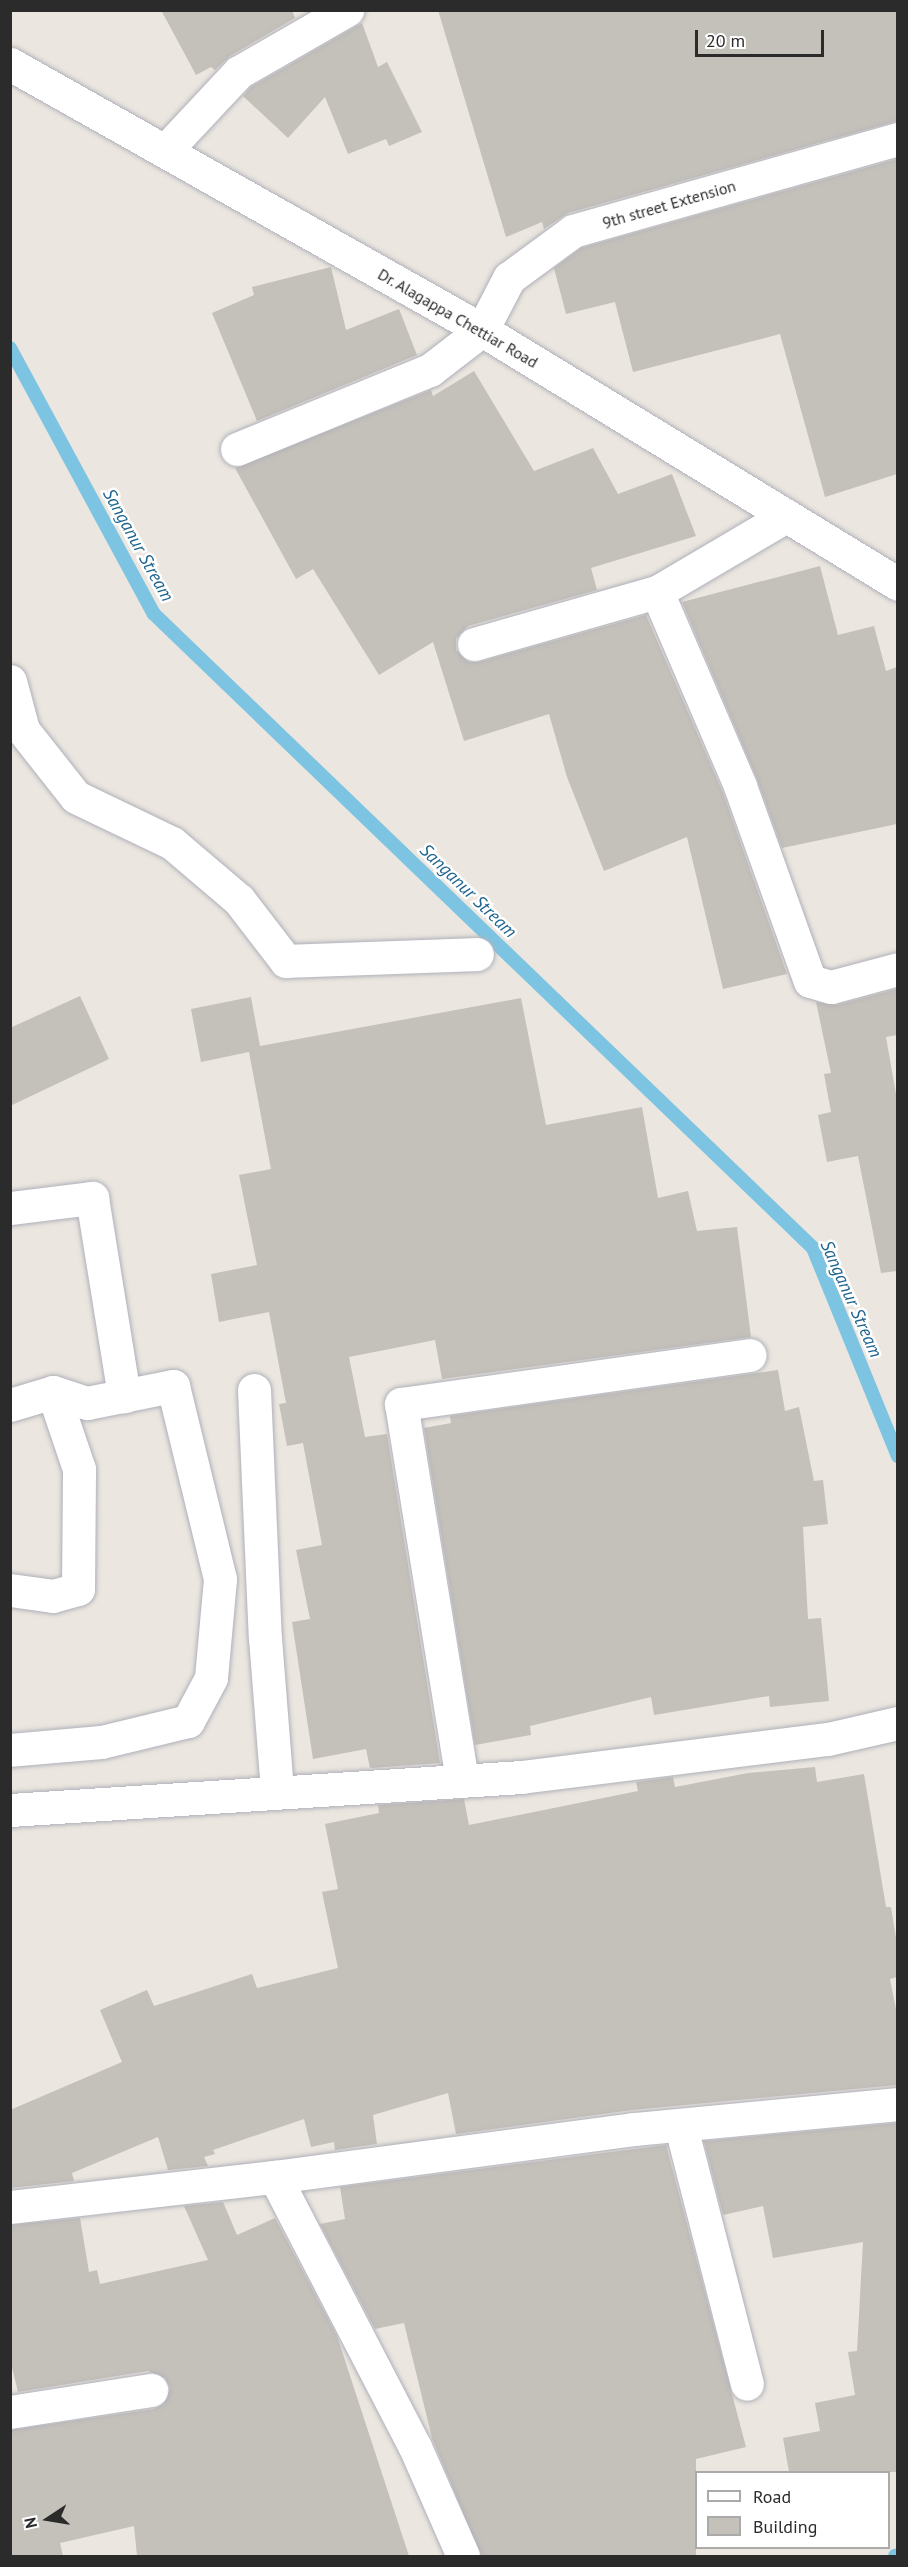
<!DOCTYPE html>
<html>
<head>
<meta charset="utf-8">
<style>
  body { margin:0 }
  #map { position:relative; width:908px; height:2567px; overflow:hidden; background:#ebe6df; font-family:"PT Sans",sans-serif }
  div>[style] { position:absolute }
  [style*='--x'] { left:calc(var(--x)*1px); top:calc(var(--y)*1px); width:calc(var(--w)*1px); rotate:calc(var(--a)*1deg) }
  .stream>* { height:14px; margin:-7px; padding:0 7px; transform-origin:7px; border-radius:7px; background:#7dc4e2 }
  .building>* { inset:0; background:#c4c0ba }
  .roads { filter:drop-shadow(0 0 2px #afb0ba) drop-shadow(0 0 2px #afb0ba) }
  .minor>* { height:33px; margin:-16.5px; padding:0 16.5px; transform-origin:16.5px; border-radius:16.5px; background:#fff }
  .tertiary>* { height:33px; margin:-16.5px; padding:0 16.5px; transform-origin:16.5px; border-radius:16.5px; background:#fff }
  span { translate:-50% -50%; white-space:nowrap; text-align:center; line-height:1.15; -webkit-text-stroke:5px #fff; paint-order:stroke }
  .street-label { font-size:16px; color:#2b2b2b }
  .water-label { font-size:18px; color:#1c638e; font-style:italic }
  .frame { position:absolute; inset:0; border:12px solid #2b2b2b; pointer-events:none }
  .legend { position:absolute; left:695px; top:2471px; width:195px; height:78px; box-sizing:border-box; background:#fff; border:2px solid #aaa; margin:0; padding:8px 10px; list-style:none; font-size:18px; color:#2b2b2b }
  .legend li { display:flex; align-items:center; gap:12px; height:30px }
  .legend b { width:30px; border:2px solid #aaa }
  .north { position:absolute; left:18px; top:2489px; width:60px; height:60px; -webkit-text-stroke:4px #fff; paint-order:stroke; rotate:258deg; font-size:16px; font-weight:700; line-height:24px; text-align:center; color:#2b2b2b }
  .north::after { content:''; display:block; margin:auto; width:21px; height:27px; background:#2b2b2b; clip-path:polygon(50% 0,100% 100%,50% 72%,0 100%) }
  .scale { position:absolute; left:695px; top:30px; width:129px; height:27px; box-sizing:border-box; border:3px solid #2b2b2b; border-top:0; padding-left:8px; font-size:18px; line-height:21px; white-space:nowrap; color:#2b2b2b; -webkit-text-stroke:4px #fff; paint-order:stroke }
</style>
</head>
<body>
<div id="map">
  <div class="stream">
    <i style="--x:10;--y:348;--w:302;--a:61.6"></i>
    <i style="--x:154;--y:614;--w:914;--a:43.89"></i>
    <i style="--x:813;--y:1248;--w:225;--a:67.8"></i>
    <i style="--x:895;--y:2556;--w:3;--a:-18"></i>
  </div>
  <div class="building">
    <i style="clip-path:polygon(161px 10px,292px 10px,295px 18px,230px 56px,215px 70px,211px 67px,196px 75px)"></i>
    <i style="clip-path:polygon(438px 10px,897px 10px,897px 121px,568px 213px,544px 229px,542px 222px,506px 237px)"></i>
    <i style="clip-path:polygon(362px 23px,378px 67px,387px 62px,422px 132px,389px 146px,386px 139px,348px 154px,325px 97px,288px 138px,243px 96px,251px 87px)"></i>
    <i style="clip-path:polygon(897px 159px,897px 474px,825px 497px,780px 334px,633px 372px,615px 302px,566px 314px,554px 268px,581px 248px)"></i>
    <i style="clip-path:polygon(331px 267px,346px 330px,399px 309px,417px 355px,257px 421px,212px 313px,254px 295px,252px 287px)"></i>
    <i style="clip-path:polygon(474px 371px,534px 471px,593px 448px,618px 494px,672px 474px,696px 536px,591px 568px,597px 590px,468px 626px,456px 639px,456px 650px,469px 662px,479px 662px,646px 615px,723px 793px,787px 974px,723px 989px,687px 837px,604px 871px,567px 777px,549px 714px,464px 741px,433px 642px,379px 675px,313px 569px,296px 579px,235px 468px,431px 390px,433px 396px)"></i>
    <i style="clip-path:polygon(820px 566px,838px 635px,874px 626px,886px 671px,897px 667px,897px 824px,782px 848px,757px 779px,682px 602px)"></i>
    <i style="clip-path:polygon(897px 989px,897px 1035px,886px 1037px,897px 1100px,897px 1271px,881px 1273px,858px 1156px,827px 1162px,818px 1115px,831px 1112px,824px 1074px,831px 1073px,816px 1002px,836px 1005px)"></i>
    <i style="clip-path:polygon(80px 996px,109px 1059px,10px 1106px,10px 1028px)"></i>
    <i style="clip-path:polygon(251px 997px,260px 1046px,521px 998px,546px 1125px,642px 1107px,658px 1198px,688px 1191px,697px 1231px,737px 1227px,751px 1337px,442px 1379px,435px 1340px,349px 1357px,365px 1437px,387px 1434px,440px 1763px,370px 1768px,366px 1749px,313px 1759px,292px 1622px,310px 1619px,296px 1550px,322px 1545px,303px 1443px,287px 1446px,279px 1404px,286px 1403px,269px 1312px,219px 1322px,211px 1274px,257px 1265px,239px 1175px,271px 1169px,249px 1052px,201px 1062px,191px 1009px)"></i>
    <i style="clip-path:polygon(778px 1370px,785px 1411px,799px 1407px,814px 1481px,823px 1480px,828px 1524px,803px 1527px,808px 1619px,821px 1618px,829px 1701px,770px 1707px,769px 1696px,654px 1715px,651px 1697px,530px 1726px,531px 1735px,475px 1745px,424px 1428px,451px 1423px,450px 1416px)"></i>
    <i style="clip-path:polygon(815px 1767px,817px 1782px,864px 1774px,886px 1907px,891px 1907px,897px 1944px,897px 1977px,890px 1979px,897px 2014px,897px 2085px,632px 2110px,456px 2134px,448px 2093px,373px 2115px,377px 2144px,335px 2150px,334px 2142px,311px 2147px,304px 2119px,213px 2150px,215px 2154px,204px 2157px,208px 2166px,168px 2170px,158px 2137px,72px 2173px,74px 2181px,10px 2188px,10px 2110px,122px 2062px,100px 2010px,147px 1990px,154px 2006px,252px 1974px,257px 1988px,338px 1968px,322px 1892px,338px 1889px,325px 1824px,379px 1813px,378px 1805px,464px 1799px,469px 1825px,638px 1791px,636px 1782px,673px 1777px,675px 1787px,748px 1773px)"></i>
    <i style="clip-path:polygon(897px 2123px,897px 2472px,789px 2472px,783px 2438px,820px 2431px,815px 2403px,855px 2395px,848px 2352px,857px 2351px,863px 2242px,773px 2258px,763px 2206px,723px 2215px,704px 2141px)"></i>
    <i style="clip-path:polygon(666px 2145px,746px 2447px,696px 2459px,696px 2556px,481px 2556px,432px 2438px,404px 2323px,375px 2329px,320px 2224px,345px 2219px,340px 2187px)"></i>
    <i style="clip-path:polygon(223px 2202px,237px 2235px,275px 2218px,282px 2231px,337px 2336px,409px 2556px,137px 2556px,134px 2526px,60px 2543px,63px 2556px,10px 2556px,10px 2430px,154px 2409px,163px 2404px,170px 2388px,165px 2378px,148px 2371px,18px 2392px,10px 2359px,10px 2225px,80px 2218px,89px 2272px,97px 2270px,100px 2284px,208px 2260px,184px 2206px)"></i>
  </div>
  <div class="roads">
    <div class="minor">
      <i style="--x:165;--y:151;--w:108;--a:-46.9"></i>
      <i style="--x:239;--y:72;--w:125;--a:-29.9"></i>
      <i style="--x:237;--y:449;--w:209;--a:-22.3"></i>
      <i style="--x:430;--y:370;--w:66;--a:-37.6"></i>
      <i style="--x:482;--y:330;--w:59;--a:-62.6"></i>
      <i style="--x:509;--y:278;--w:79;--a:-36.3"></i>
      <i style="--x:573;--y:231;--w:338;--a:-15.8"></i>
      <i style="--x:657;--y:592;--w:211;--a:66.8"></i>
      <i style="--x:740;--y:786;--w:207;--a:70.3"></i>
      <i style="--x:810;--y:981;--w:22;--a:16"></i>
      <i style="--x:831;--y:987;--w:69;--a:-15"></i>
      <i style="--x:474;--y:644;--w:190;--a:-15.9"></i>
      <i style="--x:657;--y:592;--w:150;--a:-30.5"></i>
      <i style="--x:10;--y:681;--w:51;--a:75.1"></i>
      <i style="--x:23;--y:730;--w:85;--a:51.7"></i>
      <i style="--x:76;--y:797;--w:106;--a:25.6"></i>
      <i style="--x:172;--y:843;--w:88;--a:40.4"></i>
      <i style="--x:239;--y:900;--w:77;--a:52.4"></i>
      <i style="--x:286;--y:961;--w:191;--a:-2.1"></i>
      <i style="--x:10;--y:1208;--w:83;--a:-7"></i>
      <i style="--x:92;--y:1198;--w:201;--a:80.8"></i>
      <i style="--x:254;--y:1390;--w:248;--a:87.5"></i>
      <i style="--x:265;--y:1638;--w:154;--a:85.5"></i>
      <i style="--x:10;--y:1405;--w:45;--a:-16.8"></i>
      <i style="--x:53;--y:1392;--w:36;--a:18"></i>
      <i style="--x:87;--y:1403;--w:88;--a:-11.2"></i>
      <i style="--x:173;--y:1386;--w:199;--a:76.3"></i>
      <i style="--x:220;--y:1579;--w:99;--a:95.2"></i>
      <i style="--x:211;--y:1678;--w:49;--a:118.1"></i>
      <i style="--x:188;--y:1721;--w:89;--a:166.4"></i>
      <i style="--x:101;--y:1742;--w:91;--a:175"></i>
      <i style="--x:10;--y:1590;--w:43;--a:7.9"></i>
      <i style="--x:53;--y:1596;--w:26;--a:-16"></i>
      <i style="--x:78;--y:1589;--w:120;--a:-89.5"></i>
      <i style="--x:79;--y:1469;--w:81;--a:-108.7"></i>
      <i style="--x:462;--y:1780;--w:381;--a:-99.2"></i>
      <i style="--x:401;--y:1404;--w:352;--a:-8"></i>
      <i style="--x:10;--y:1810;--w:512;--a:-3.69"></i>
      <i style="--x:521;--y:1777;--w:309;--a:-7.1"></i>
      <i style="--x:828;--y:1739;--w:72;--a:-12.9"></i>
      <i style="--x:681;--y:2127;--w:265;--a:75.6"></i>
      <i style="--x:275;--y:2177;--w:304;--a:62.6"></i>
      <i style="--x:415;--y:2447;--w:119;--a:66.2"></i>
      <i style="--x:10;--y:2207;--w:267;--a:-6.5"></i>
      <i style="--x:275;--y:2177;--w:362;--a:-7.6"></i>
      <i style="--x:634;--y:2129;--w:265;--a:-5.4"></i>
      <i style="--x:10;--y:2412;--w:143;--a:-8.9"></i>
    </div>
    <div class="tertiary">
      <i style="--x:10;--y:64;--w:542;--a:29.4"></i>
      <i style="--x:482;--y:330;--w:487;--a:31.4"></i>
    </div>
  </div>
  <div class="street-label">
    <span style="left:669px;top:204px;rotate:-16deg">9th street Extension</span>
    <span style="left:458px;top:318px;rotate:30deg">Dr. Alagappa Chettiar Road</span>
  </div>
  <div class="water-label">
    <span style="left:138px;top:545px;rotate:61deg">Sanganur Stream</span>
    <span style="left:468px;top:891px;rotate:44deg">Sanganur Stream</span>
    <span style="left:851px;top:1299px;rotate:66deg">Sanganur Stream</span>
  </div>
  <div class="frame"></div>
  <ul class="legend">
  <li><b style="height:8px;background:#fff"></b>Road</li>
  <li><b style="height:16px;background:#c4c0ba"></b>Building</li>
  </ul>
  <div class="north">N</div>
  <div class="scale">20 m</div>
</div>
</body>
</html>
